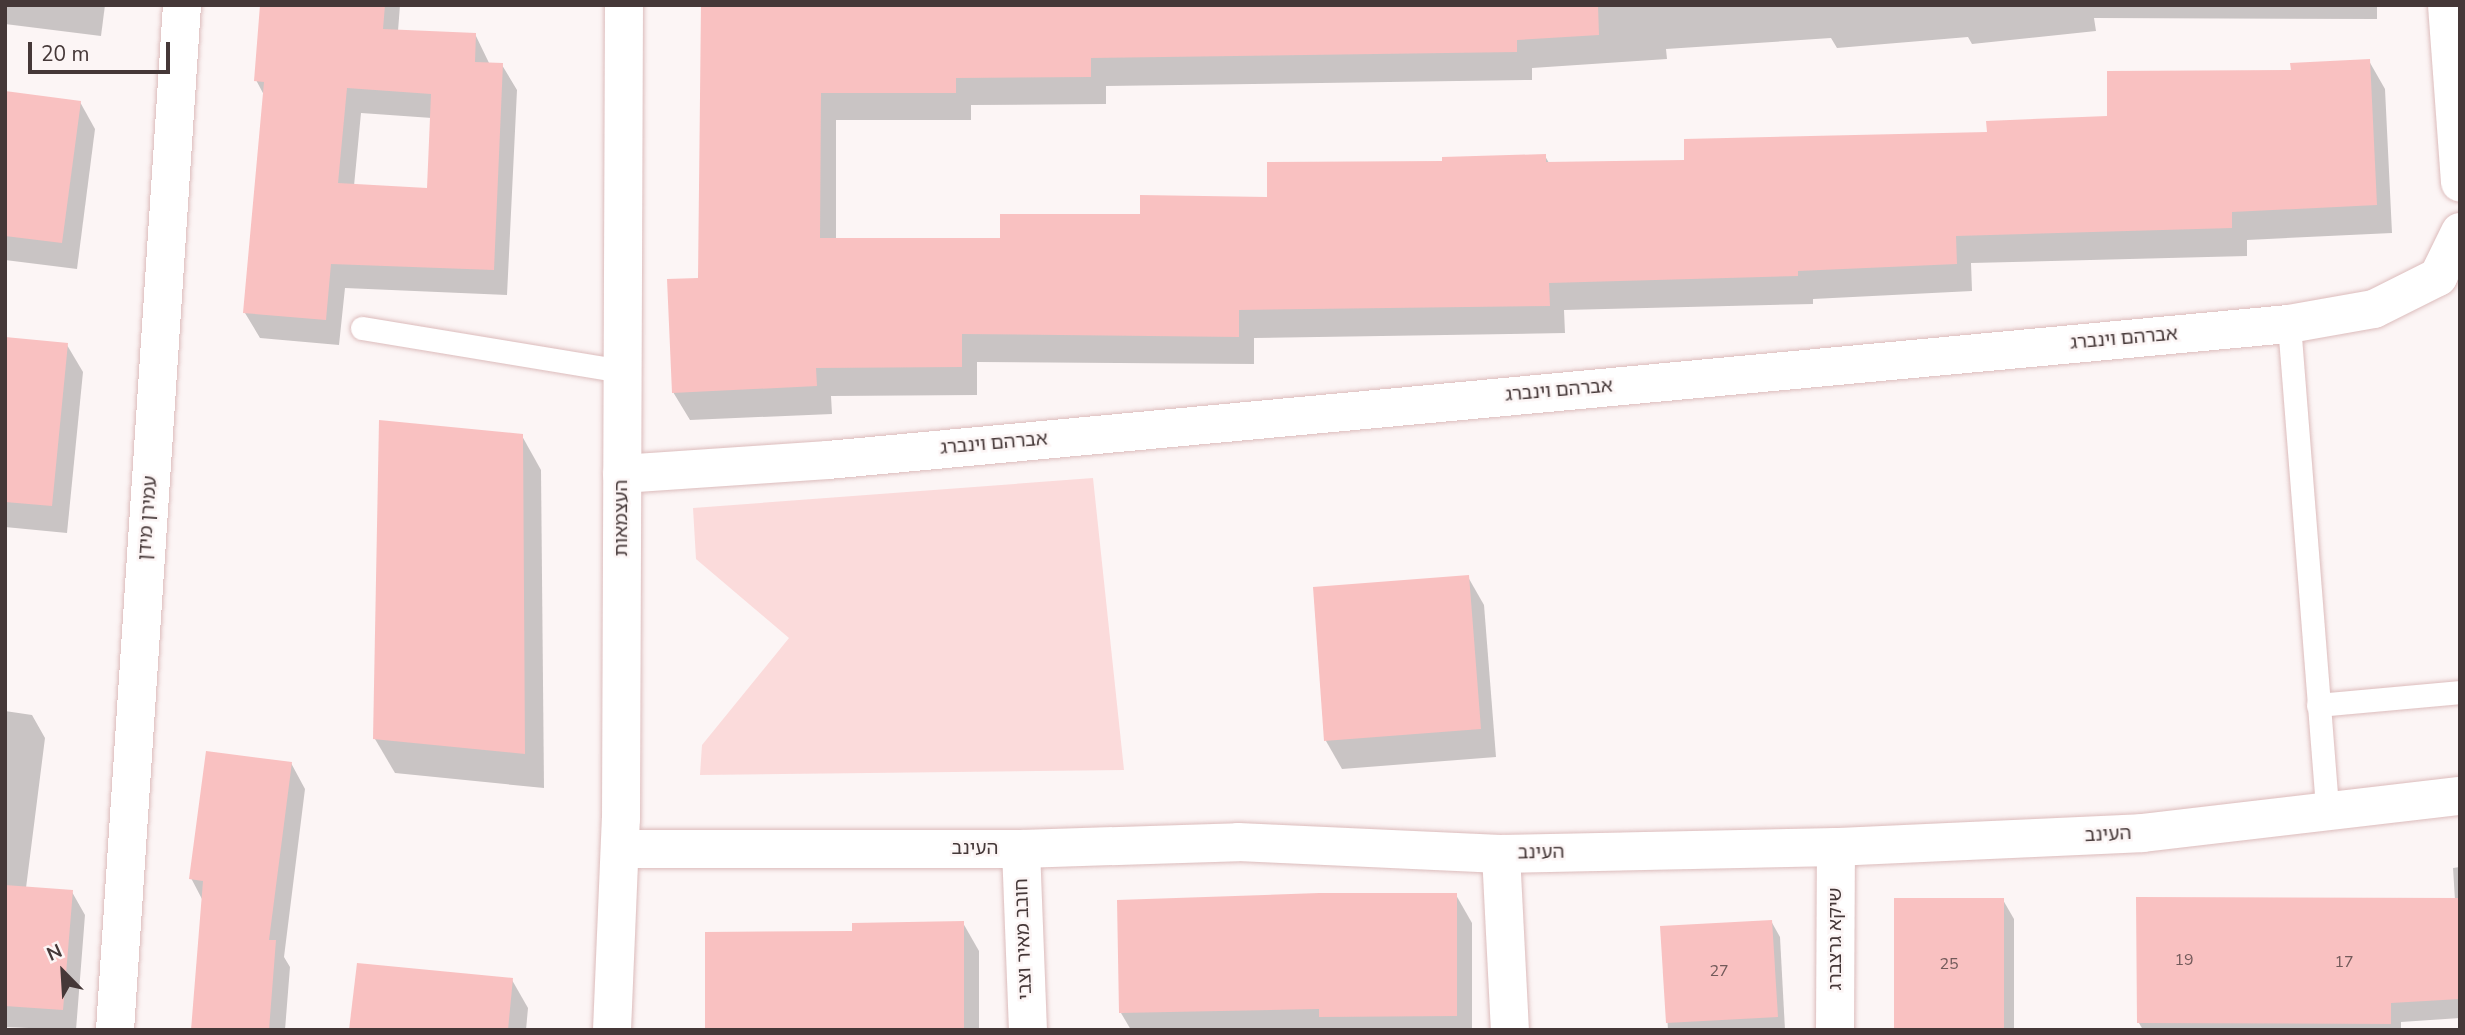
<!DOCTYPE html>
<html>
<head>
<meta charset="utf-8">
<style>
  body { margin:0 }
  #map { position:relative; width:2465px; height:1035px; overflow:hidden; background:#fcf5f5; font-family:"Nunito Sans","Noto Sans Hebrew",sans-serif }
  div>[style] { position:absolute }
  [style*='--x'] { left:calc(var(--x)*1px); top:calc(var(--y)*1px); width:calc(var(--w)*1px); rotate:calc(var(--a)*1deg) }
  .green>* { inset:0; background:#fbdbdb }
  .shadow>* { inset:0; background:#0003 }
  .building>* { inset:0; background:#f9c1c1 }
  .roads { filter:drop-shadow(0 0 2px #dcbcbc) drop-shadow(0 0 2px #dcbcbc) }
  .service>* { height:23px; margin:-11.5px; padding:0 11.5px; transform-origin:11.5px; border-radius:11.5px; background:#fff }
  .minor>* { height:38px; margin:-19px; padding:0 19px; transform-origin:19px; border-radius:19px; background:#fff }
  span { translate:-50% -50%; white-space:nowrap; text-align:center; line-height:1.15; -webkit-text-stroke:5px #fcf5f5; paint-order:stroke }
  .number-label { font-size:16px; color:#725a5a }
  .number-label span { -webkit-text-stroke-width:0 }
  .street-label { font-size:19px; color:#453838 }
  .frame { position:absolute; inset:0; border:7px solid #453838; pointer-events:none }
  .north { position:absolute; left:28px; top:937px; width:70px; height:70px; -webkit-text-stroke:5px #fcf5f5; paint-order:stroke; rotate:336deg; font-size:19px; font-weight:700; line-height:28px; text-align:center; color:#453838 }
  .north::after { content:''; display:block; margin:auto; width:24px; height:32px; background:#453838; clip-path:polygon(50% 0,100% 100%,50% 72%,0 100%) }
  .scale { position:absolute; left:28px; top:42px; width:142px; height:32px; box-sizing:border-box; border:4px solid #453838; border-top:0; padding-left:9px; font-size:21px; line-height:24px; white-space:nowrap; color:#453838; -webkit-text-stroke:5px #fcf5f5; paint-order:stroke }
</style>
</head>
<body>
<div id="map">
  <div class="green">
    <i style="clip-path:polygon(1093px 478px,1124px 770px,700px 775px,702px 745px,789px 638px,696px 559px,693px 508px)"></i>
  </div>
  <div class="shadow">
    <i style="clip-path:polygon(5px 5px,105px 5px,101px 36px,5px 24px)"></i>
    <i style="clip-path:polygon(evenodd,262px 5px,400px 5px,398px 31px,475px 34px,490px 65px,502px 65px,517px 90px,507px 295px,345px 288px,339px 345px,260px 338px,245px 313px,264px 95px,256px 80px,262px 5px,361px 113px,432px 118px,428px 189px,354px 186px,361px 113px)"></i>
    <i style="clip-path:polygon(703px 5px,2377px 5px,2377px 19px,2094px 18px,2096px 31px,1972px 44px,1968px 37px,1837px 48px,1831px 38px,1666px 49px,1667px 59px,1532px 68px,1532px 80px,1106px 86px,1106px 104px,971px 105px,971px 120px,836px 120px,836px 240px,1001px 240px,1269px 198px,1444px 163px,1545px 156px,1549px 163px,1686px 161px,1989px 133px,2109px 118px,2292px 72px,2369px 61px,2385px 89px,2392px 233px,2247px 240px,2247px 256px,1971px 263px,1972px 291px,1813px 299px,1813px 304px,1564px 310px,1565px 333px,1254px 338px,1254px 364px,977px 362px,977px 395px,831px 396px,832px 414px,690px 420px,673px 392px,699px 279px)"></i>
    <i style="clip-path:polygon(5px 93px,80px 102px,95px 129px,77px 269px,5px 260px)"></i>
    <i style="clip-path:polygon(5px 339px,67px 345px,83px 372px,67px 533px,5px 527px)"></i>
    <i style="clip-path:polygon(522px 436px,541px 470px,544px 788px,395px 773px,375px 739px)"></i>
    <i style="clip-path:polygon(1468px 577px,1484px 605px,1496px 757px,1342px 769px,1326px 741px,1315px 589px)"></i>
    <i style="clip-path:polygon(5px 711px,32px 715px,45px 738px,26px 888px,72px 892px,85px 915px,76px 1030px,5px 1027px)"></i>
    <i style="clip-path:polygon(291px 763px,305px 789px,284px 957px,290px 967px,285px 1030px,192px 1030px,203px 901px,191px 878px)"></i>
    <i style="clip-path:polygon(2460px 867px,2460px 1018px,2401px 1022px,2401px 1030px,2143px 1030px,2139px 1023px,2455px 900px,2453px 868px)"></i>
    <i style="clip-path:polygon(1456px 895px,1472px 923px,1472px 1030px,1131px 1030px,1121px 1013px)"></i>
    <i style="clip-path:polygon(2003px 900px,2014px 919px,2014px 1030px,1896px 1030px)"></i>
    <i style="clip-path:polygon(1771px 921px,1780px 937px,1785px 1030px,1668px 1030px,1662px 927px)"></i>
    <i style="clip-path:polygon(963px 923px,979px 951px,979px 1030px,707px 1030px,854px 933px)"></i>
    <i style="clip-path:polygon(512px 980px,528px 1008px,526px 1030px,351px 1030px)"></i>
  </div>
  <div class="building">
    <i style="clip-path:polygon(evenodd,260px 5px,385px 5px,383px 29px,476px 33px,475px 62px,503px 63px,494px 270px,331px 264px,326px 320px,243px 313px,264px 82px,254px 81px,260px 5px,347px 88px,431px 94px,427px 188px,338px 183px,347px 88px)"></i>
    <i style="clip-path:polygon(701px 5px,1598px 5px,1599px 35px,1517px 40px,1517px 52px,1091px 58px,1091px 77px,956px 78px,956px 93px,821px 93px,820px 238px,1000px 238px,1000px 214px,1140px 214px,1140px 195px,1267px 197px,1267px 162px,1442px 161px,1442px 157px,1546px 154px,1546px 162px,1684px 160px,1684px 139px,1987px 132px,1986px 121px,2107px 116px,2107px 71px,2291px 70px,2290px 63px,2370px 59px,2377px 205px,2232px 212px,2232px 228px,1956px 236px,1957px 264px,1798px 271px,1798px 276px,1549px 283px,1550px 306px,1239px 310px,1239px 337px,962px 334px,962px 367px,816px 368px,817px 386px,672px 393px,667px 279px,698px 278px)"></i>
    <i style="clip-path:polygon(5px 91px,81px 101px,62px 243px,5px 236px)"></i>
    <i style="clip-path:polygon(5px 337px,68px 343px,52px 506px,5px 502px)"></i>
    <i style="clip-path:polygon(379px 420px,523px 434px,525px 754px,373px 739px)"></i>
    <i style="clip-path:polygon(1469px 575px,1481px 729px,1324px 741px,1313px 587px)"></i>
    <i style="clip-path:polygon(206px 751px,292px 762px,269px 940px,276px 940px,269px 1030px,191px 1030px,203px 881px,189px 879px)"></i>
    <i style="clip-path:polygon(5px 885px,73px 890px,63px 1010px,5px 1006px)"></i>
    <i style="clip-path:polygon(1319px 893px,1457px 893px,1457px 1016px,1319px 1017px,1319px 1009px,1119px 1013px,1117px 900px)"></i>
    <i style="clip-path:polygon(2136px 897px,2460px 898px,2460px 999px,2391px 1003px,2391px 1024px,2137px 1023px)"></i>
    <i style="clip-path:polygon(1894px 898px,2004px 898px,2004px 1030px,1894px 1030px)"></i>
    <i style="clip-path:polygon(1772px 920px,1778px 1017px,1666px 1023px,1660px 926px)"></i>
    <i style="clip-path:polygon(964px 921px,964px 1030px,705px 1030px,705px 932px,852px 931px,852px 923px)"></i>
    <i style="clip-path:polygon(357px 963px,513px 978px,508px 1030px,349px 1030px)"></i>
  </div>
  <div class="roads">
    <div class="service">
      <i style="--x:2289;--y:324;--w:489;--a:85.5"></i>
      <i style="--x:362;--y:328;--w:265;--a:9.4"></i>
      <i style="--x:2318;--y:705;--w:143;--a:-5.2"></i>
    </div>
    <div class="minor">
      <i style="--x:2447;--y:5;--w:178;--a:85.8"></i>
      <i style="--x:622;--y:474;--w:206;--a:-3.9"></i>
      <i style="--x:828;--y:460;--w:1467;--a:-5.32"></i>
      <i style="--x:2289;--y:324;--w:86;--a:-10"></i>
      <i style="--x:2374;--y:309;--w:72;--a:-26.6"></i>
      <i style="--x:2438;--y:277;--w:50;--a:-63.9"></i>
      <i style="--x:620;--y:849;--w:401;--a:0"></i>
      <i style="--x:1021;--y:849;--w:217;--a:-1.8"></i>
      <i style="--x:1238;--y:842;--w:263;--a:2.6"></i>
      <i style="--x:1501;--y:854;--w:335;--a:-1.2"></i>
      <i style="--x:1836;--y:847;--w:307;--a:-2.6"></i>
      <i style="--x:2143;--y:833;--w:319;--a:-6.7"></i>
      <i style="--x:1021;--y:849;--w:181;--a:87.8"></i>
      <i style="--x:1501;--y:854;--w:176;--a:87.1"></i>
      <i style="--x:115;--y:1030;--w:1027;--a:-86.26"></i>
      <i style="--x:612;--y:1030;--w:211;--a:-87.6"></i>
      <i style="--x:621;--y:819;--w:814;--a:-89.79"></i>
      <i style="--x:1835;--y:1030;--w:183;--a:-89.7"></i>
    </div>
  </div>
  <div class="number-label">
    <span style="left:2184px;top:960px">19</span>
    <span style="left:2344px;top:962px">17</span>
    <span style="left:1949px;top:964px">25</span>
    <span style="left:1719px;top:971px">27</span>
  </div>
  <div class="street-label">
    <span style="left:2124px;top:339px;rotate:-5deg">אברהם וינברג</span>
    <span style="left:1559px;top:391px;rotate:-5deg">אברהם וינברג</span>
    <span style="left:994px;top:444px;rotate:-5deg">אברהם וינברג</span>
    <span style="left:148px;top:518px;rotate:-86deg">עמירן מידן</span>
    <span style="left:622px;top:518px;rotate:-90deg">העצמאות</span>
    <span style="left:2108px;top:835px;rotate:-3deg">העינב</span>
    <span style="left:975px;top:849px">העינב</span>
    <span style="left:1541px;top:853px;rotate:-1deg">העינב</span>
    <span style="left:1024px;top:939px;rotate:-92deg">חובב מאיר וצבי</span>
    <span style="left:1836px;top:939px;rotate:-90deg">שיקא גרצברג</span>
  </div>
  <div class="frame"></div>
  <div class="north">N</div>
  <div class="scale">20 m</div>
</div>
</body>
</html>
